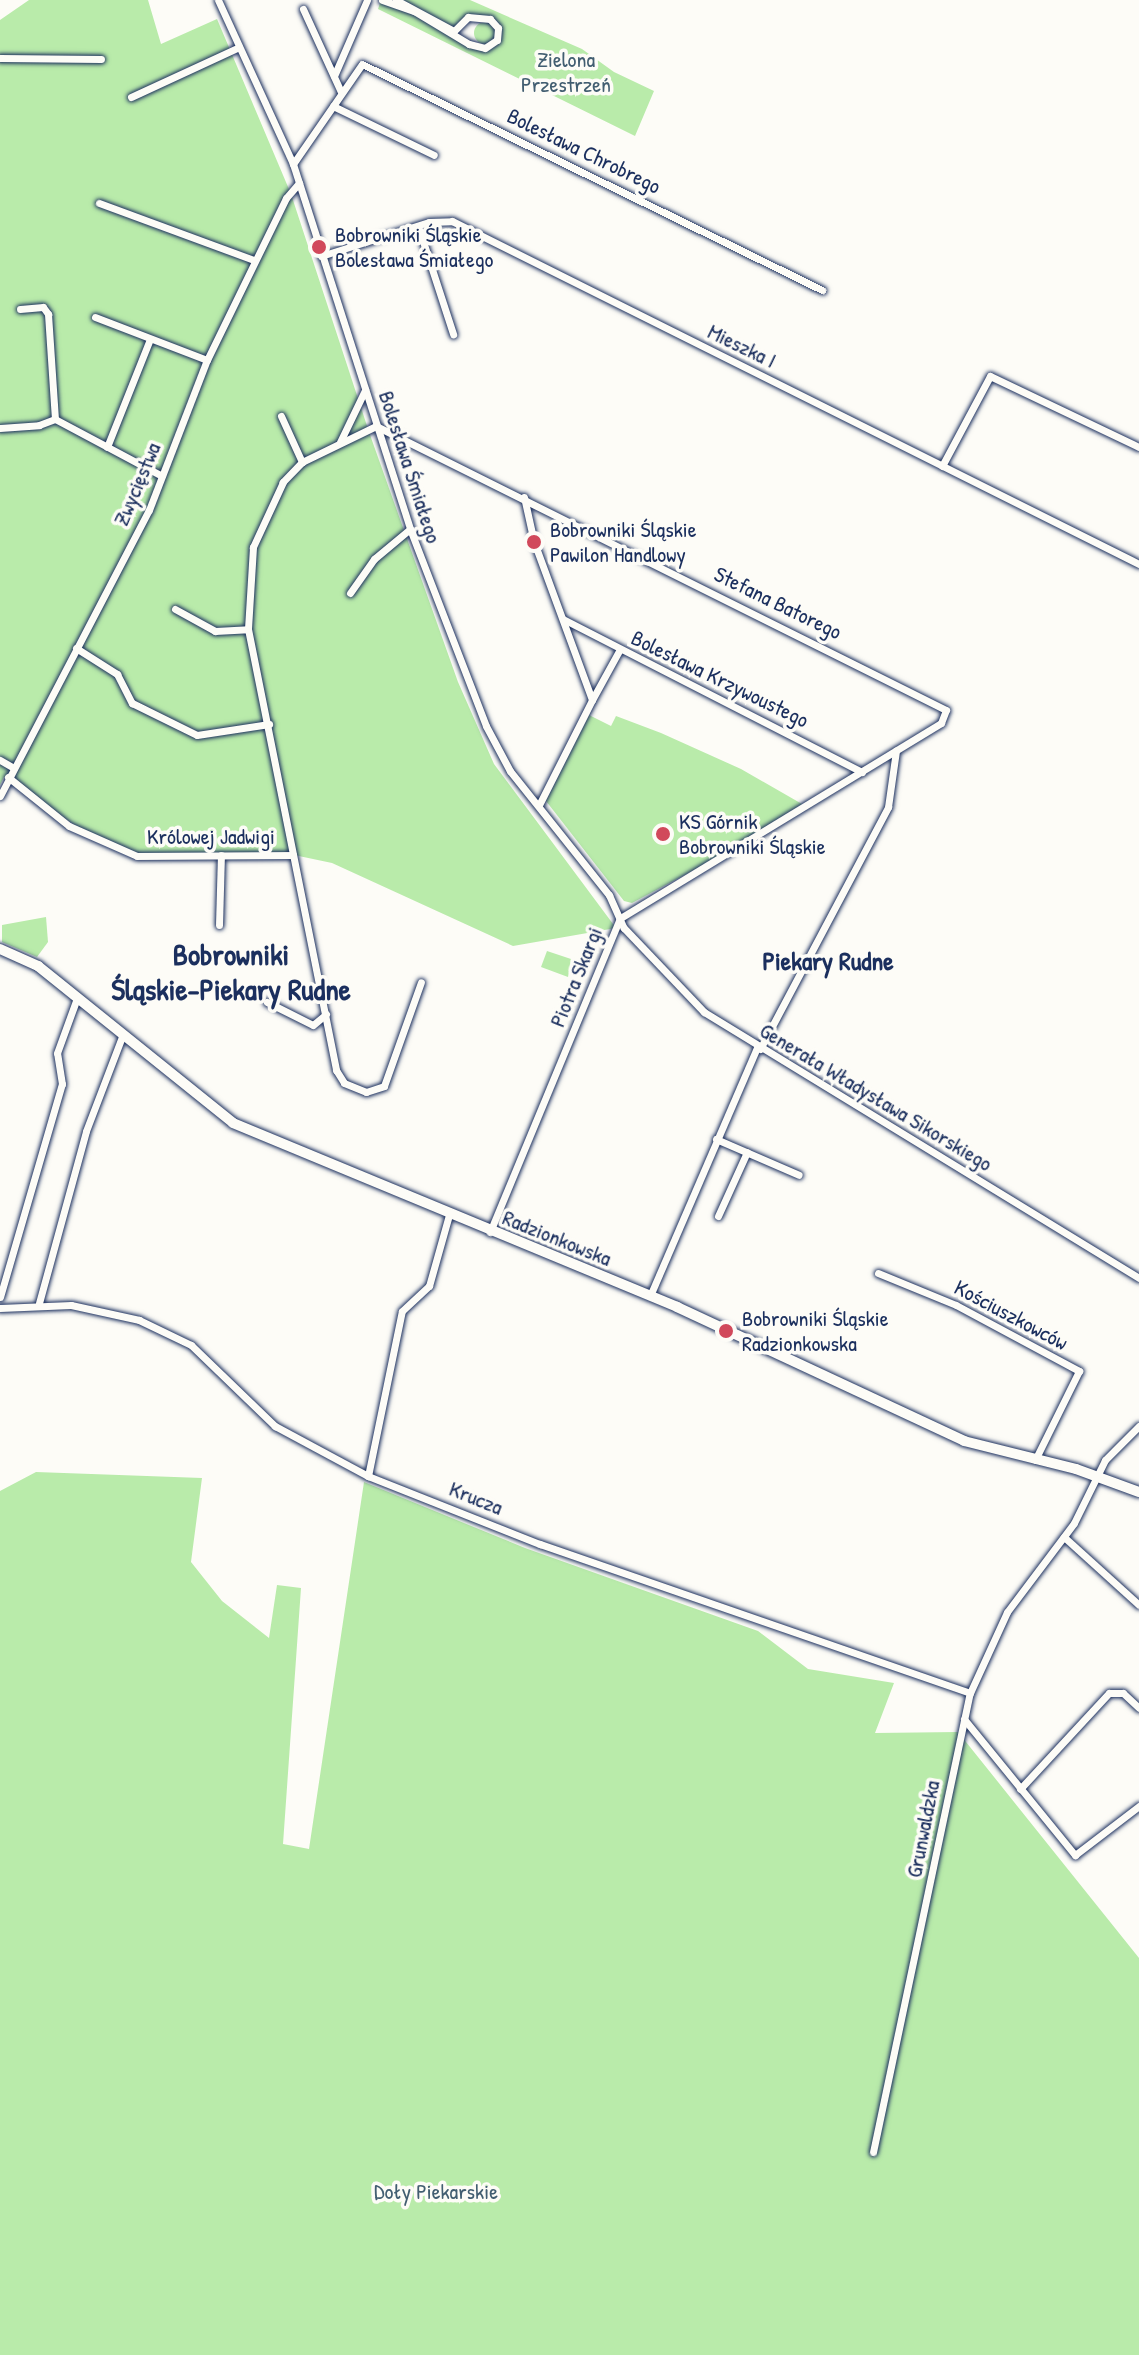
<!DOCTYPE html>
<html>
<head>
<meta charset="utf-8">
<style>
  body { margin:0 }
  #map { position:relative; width:1139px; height:2355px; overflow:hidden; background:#fdfcf7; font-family:"Patrick Hand",sans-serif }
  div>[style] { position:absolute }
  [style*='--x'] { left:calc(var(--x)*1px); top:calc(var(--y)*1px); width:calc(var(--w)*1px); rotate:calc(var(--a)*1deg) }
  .green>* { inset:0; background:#b9ebaa }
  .round { border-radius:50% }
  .roads { filter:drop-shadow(0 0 2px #1b2f5e) drop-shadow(0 0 2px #1b2f5e) }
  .street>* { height:7px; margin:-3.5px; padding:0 3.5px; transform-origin:3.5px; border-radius:3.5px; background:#fdfcf7 }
  .secondary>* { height:10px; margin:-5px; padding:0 5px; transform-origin:5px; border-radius:5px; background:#fdfcf7 }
  .dots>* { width:22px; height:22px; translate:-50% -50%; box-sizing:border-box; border:4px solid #fdfcf7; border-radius:50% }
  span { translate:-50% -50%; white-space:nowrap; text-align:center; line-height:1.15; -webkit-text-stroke:7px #fdfcf7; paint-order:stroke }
  .park-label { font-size:22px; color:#425e71 }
  .street-label { font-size:22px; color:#1b2f5e }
  .poi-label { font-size:22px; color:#1b2f5e }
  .left { translate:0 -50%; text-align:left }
  .quarter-label { font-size:26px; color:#1b2f5e; font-weight:700 }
  .district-label { font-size:30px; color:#1b2f5e; font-weight:700 }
</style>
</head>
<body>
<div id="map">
  <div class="green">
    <i style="clip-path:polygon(29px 0,148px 0,161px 44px,217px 19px,291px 194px,369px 432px,458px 682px,494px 764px,616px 928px,513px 946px,332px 863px,294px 855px,139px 853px,94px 838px,4px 777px,0 785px,0 20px)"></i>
    <i style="clip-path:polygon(396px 0,470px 0,582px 49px,614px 72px,654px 91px,635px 136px,378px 9px,380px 3px,391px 3px,478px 47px,497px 40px,496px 24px,473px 16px,459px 31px)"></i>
    <i class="round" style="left:474px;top:22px;width:22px;height:22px"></i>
    <i style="clip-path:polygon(589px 715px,611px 726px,616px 716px,661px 733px,741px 769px,802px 804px,707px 863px,632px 903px,624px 901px,546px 801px)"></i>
    <i style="clip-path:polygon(46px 917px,48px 942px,37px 957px,2px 942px,2px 925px)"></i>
    <i style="clip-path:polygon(547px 951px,571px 959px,568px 977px,541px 967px)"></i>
    <i style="clip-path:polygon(36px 1472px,202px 1478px,191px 1562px,222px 1601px,269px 1638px,277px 1585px,301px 1588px,283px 1844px,309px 1849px,364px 1482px,525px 1548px,758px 1631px,808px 1669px,894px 1683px,875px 1733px,958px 1732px,1139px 1958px,1139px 2355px,0 2355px,0 1491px)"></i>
  </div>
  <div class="roads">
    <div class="street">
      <i style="--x:218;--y:0;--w:180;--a:65.4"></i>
      <i style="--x:293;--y:164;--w:383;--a:72.2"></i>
      <i style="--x:410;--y:529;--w:211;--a:68.9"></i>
      <i style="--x:486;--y:726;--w:51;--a:61.9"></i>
      <i style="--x:510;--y:771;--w:159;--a:51.4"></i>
      <i style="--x:609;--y:895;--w:36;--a:66"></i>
      <i style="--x:624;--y:928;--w:116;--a:46.4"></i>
      <i style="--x:704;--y:1012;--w:510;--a:31.45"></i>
      <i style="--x:382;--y:0;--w:34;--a:19"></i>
      <i style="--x:414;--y:11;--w:64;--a:31"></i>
      <i style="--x:469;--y:44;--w:16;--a:14"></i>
      <i style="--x:485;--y:48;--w:14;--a:-34"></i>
      <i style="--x:497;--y:40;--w:12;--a:-85"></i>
      <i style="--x:498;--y:28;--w:12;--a:-132"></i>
      <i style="--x:490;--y:19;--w:22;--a:-175"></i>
      <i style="--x:468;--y:17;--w:20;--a:135"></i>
      <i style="--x:454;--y:31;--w:66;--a:-151.9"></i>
      <i style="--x:303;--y:9;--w:91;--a:65.4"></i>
      <i style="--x:0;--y:58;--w:101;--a:0.6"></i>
      <i style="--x:334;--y:76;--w:83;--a:-66.5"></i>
      <i style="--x:131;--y:97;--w:119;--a:-24.8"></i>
      <i style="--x:333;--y:106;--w:112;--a:25.9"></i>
      <i style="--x:293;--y:164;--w:121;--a:-55.4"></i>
      <i style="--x:362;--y:64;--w:513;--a:26.17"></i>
      <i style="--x:99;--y:203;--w:165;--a:20.2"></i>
      <i style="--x:418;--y:226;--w:114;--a:72"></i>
      <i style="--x:321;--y:256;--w:113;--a:-17.5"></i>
      <i style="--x:429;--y:222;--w:23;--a:-2"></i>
      <i style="--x:452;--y:221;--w:768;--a:26.53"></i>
      <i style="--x:20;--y:309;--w:23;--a:-5"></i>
      <i style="--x:43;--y:307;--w:9;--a:54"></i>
      <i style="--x:48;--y:314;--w:105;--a:86.2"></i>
      <i style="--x:55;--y:419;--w:121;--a:28"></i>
      <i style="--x:95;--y:317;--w:120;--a:21"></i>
      <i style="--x:281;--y:416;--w:51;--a:65.5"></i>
      <i style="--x:376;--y:426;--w:637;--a:26.48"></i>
      <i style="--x:946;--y:710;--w:14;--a:111"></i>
      <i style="--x:941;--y:723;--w:376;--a:148.7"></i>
      <i style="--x:620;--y:918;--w:340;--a:112.5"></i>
      <i style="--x:376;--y:426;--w:82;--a:154.1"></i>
      <i style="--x:302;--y:462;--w:28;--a:134"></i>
      <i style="--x:283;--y:482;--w:72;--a:114.8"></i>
      <i style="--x:253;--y:547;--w:82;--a:93.5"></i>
      <i style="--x:248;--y:629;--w:450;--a:78.7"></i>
      <i style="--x:336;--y:1070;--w:15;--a:58"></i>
      <i style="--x:344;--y:1083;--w:24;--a:22"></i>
      <i style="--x:366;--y:1092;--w:19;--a:-18"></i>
      <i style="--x:384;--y:1086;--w:110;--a:-70.4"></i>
      <i style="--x:0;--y:428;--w:39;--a:-4"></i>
      <i style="--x:39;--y:425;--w:17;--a:-21"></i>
      <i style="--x:340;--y:442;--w:58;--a:-64.3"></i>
      <i style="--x:107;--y:447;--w:116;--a:-68.3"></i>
      <i style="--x:942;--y:466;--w:102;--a:-61.9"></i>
      <i style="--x:990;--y:376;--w:165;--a:25.5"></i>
      <i style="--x:524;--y:497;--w:46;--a:77.5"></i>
      <i style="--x:534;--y:542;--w:168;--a:69.8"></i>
      <i style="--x:592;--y:700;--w:118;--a:116.8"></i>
      <i style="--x:350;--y:593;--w:42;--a:-54.8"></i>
      <i style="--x:374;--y:559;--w:47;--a:-39.8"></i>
      <i style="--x:175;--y:609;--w:46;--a:28.8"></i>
      <i style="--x:215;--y:631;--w:33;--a:-3"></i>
      <i style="--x:563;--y:619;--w:336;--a:27.1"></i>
      <i style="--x:76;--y:648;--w:49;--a:32.4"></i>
      <i style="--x:117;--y:674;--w:33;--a:63"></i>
      <i style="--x:132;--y:703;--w:72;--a:26.2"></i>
      <i style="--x:197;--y:735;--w:73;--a:-8.7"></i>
      <i style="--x:592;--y:700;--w:58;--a:-61.2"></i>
      <i style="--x:0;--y:760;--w:14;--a:30"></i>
      <i style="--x:8;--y:777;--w:78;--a:38.8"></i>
      <i style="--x:69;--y:826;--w:74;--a:23.8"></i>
      <i style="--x:137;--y:856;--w:156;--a:-0.4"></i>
      <i style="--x:0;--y:796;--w:322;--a:-62.5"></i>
      <i style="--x:149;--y:510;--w:161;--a:-68.9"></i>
      <i style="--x:207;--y:360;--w:180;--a:-64"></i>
      <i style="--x:286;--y:198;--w:20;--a:-49"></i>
      <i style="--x:219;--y:925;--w:70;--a:-88.4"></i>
      <i style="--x:267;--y:1002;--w:51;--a:26.6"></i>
      <i style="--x:313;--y:1025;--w:17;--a:-40"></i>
      <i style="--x:760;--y:1049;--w:274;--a:-62.1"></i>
      <i style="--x:888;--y:807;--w:57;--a:-81.9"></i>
      <i style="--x:716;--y:1139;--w:90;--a:23.4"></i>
      <i style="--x:718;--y:1216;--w:70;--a:-65.6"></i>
      <i style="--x:878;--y:1273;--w:84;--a:22.3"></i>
      <i style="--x:956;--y:1305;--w:140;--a:28.2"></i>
      <i style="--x:1079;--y:1371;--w:99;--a:116.3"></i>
      <i style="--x:650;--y:1296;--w:271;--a:-66.7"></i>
      <i style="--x:0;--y:1297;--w:222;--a:-73.8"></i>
      <i style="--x:62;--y:1084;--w:31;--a:-99"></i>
      <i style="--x:57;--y:1053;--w:59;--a:-70"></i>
      <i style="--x:39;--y:1303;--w:178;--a:-74.7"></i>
      <i style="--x:86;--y:1131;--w:104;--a:-69.1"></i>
      <i style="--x:0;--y:1308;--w:71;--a:-2.4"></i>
      <i style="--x:71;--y:1305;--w:70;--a:12.4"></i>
      <i style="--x:139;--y:1320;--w:58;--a:25.7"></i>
      <i style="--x:191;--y:1345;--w:117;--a:44"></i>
      <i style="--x:275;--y:1426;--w:106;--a:28.3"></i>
      <i style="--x:368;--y:1476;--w:185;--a:21.6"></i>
      <i style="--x:540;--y:1544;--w:455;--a:19.1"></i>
      <i style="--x:368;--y:1476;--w:168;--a:-78.4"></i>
      <i style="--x:402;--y:1311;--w:37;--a:-43"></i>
      <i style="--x:429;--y:1286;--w:74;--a:-74.3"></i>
      <i style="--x:1064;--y:1537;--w:101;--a:42.2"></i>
      <i style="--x:964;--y:1719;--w:176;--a:50.8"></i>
      <i style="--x:1075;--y:1855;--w:81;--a:-37.4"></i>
      <i style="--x:1020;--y:1789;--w:131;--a:-47.2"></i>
      <i style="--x:1109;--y:1693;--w:14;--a:0"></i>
      <i style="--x:1123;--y:1693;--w:22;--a:43"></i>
      <i style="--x:873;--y:2152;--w:469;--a:-78.1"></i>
      <i style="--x:970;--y:1693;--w:89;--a:-65.4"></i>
      <i style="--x:1007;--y:1612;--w:111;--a:-53"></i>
      <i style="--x:1074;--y:1523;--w:70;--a:-63.8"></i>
      <i style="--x:1105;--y:1460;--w:48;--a:-45"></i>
    </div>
    <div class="secondary">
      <i style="--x:0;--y:949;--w:42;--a:24.1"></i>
      <i style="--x:38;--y:966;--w:250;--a:38.8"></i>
      <i style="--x:233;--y:1123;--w:481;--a:22.5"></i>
      <i style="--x:677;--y:1307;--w:317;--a:25"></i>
      <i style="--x:964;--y:1441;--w:115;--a:14"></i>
      <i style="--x:1076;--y:1469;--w:67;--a:20.1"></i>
    </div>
  </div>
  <div class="dots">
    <i style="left:319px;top:247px;background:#d1495b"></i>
    <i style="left:534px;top:542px;background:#d1495b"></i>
    <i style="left:663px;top:834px;background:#d1495b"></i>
    <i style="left:726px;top:1331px;background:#d1495b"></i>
  </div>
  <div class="park-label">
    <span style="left:566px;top:72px">Zielona<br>Przestrzeń</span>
    <span style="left:436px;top:2192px">Doły Piekarskie</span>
  </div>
  <div class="street-label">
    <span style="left:584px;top:151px;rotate:26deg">Bolesława Chrobrego</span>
    <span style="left:742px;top:346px;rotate:26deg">Mieszka I</span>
    <span style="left:410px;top:467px;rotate:72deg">Bolesława Śmiałego</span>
    <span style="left:137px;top:484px;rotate:-67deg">Zwycięstwa</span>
    <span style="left:778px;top:603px;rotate:26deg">Stefana Batorego</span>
    <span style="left:720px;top:679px;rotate:26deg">Bolesława Krzywoustego</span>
    <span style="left:211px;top:837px">Królowej Jadwigi</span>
    <span style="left:576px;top:977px;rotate:-68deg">Piotra Skargi</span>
    <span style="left:876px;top:1097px;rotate:31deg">Generała Władysława Sikorskiego</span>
    <span style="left:557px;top:1238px;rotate:22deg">Radzionkowska</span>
    <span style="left:1011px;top:1315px;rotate:28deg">Kościuszkowców</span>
    <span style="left:476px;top:1498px;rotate:22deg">Krucza</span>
    <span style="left:923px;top:1829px;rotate:-79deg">Grunwaldzka</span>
  </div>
  <div class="poi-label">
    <span class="left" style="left:335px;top:247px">Bobrowniki Śląskie<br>Bolesława Śmiałego</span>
    <span class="left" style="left:550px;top:542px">Bobrowniki Śląskie<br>Pawilon Handlowy</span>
    <span class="left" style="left:679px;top:834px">KS Górnik<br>Bobrowniki Śląskie</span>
    <span class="left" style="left:742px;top:1331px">Bobrowniki Śląskie<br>Radzionkowska</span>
  </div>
  <div class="quarter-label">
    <span style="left:828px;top:961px">Piekary Rudne</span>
  </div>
  <div class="district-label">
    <span style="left:231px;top:971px">Bobrowniki<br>Śląskie-Piekary Rudne</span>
  </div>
</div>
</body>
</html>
